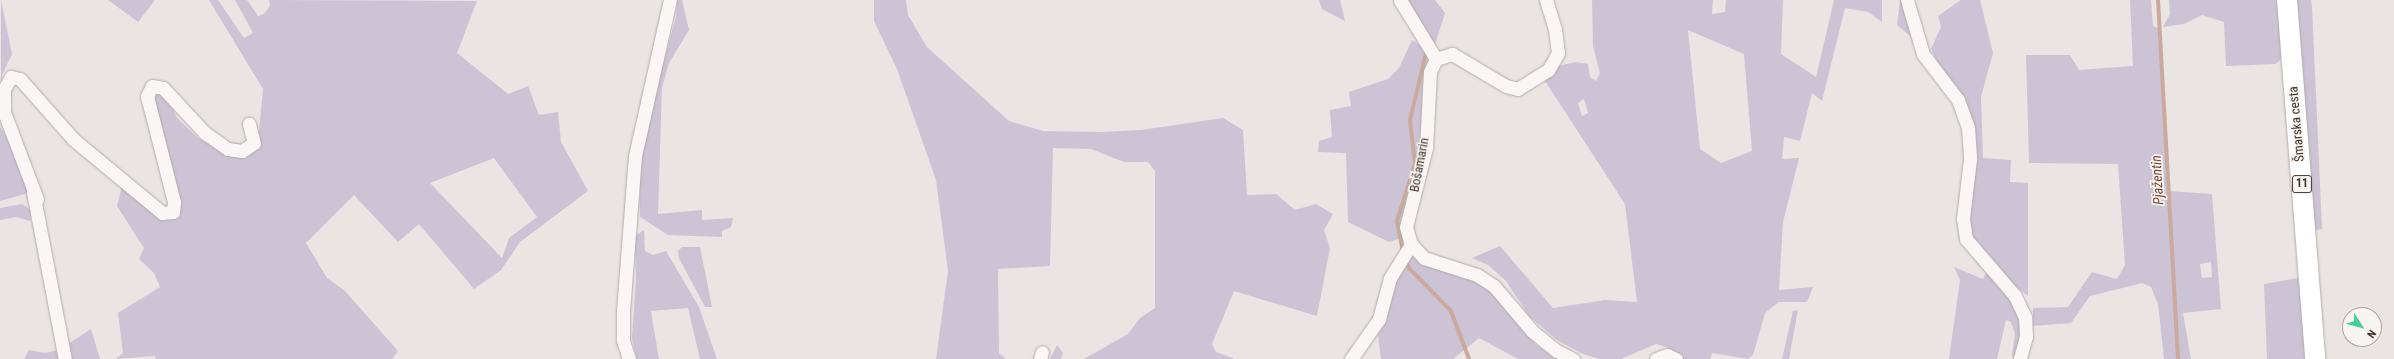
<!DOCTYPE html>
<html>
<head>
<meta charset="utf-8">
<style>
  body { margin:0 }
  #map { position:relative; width:2394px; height:359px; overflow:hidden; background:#eae5e2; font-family:"Roboto Condensed",sans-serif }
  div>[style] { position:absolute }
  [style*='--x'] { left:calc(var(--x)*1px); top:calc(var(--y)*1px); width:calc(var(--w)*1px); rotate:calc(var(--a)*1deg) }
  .green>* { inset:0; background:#ccc3d4 }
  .stream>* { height:4px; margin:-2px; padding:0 2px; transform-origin:2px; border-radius:2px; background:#caa99e }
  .roads { filter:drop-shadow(0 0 1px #b4aca7) drop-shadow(0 0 1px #b4aca7) }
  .street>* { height:13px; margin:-6.5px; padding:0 6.5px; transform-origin:6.5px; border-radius:6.5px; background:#f9f6f5 }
  .primary>* { height:20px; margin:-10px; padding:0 10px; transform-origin:10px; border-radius:10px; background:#fff }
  span { translate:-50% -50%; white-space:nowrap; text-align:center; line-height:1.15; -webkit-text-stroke:3.5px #f8f4f2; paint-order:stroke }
  .shield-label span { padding:1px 3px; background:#f8f4f2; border:1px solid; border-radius:3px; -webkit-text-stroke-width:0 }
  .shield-label { font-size:12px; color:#42342a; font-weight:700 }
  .street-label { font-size:13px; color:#42342a }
  .water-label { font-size:14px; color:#764834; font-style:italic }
  .north { position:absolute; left:2342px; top:307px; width:40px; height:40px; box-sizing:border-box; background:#f8f4f2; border:1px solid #afa7a2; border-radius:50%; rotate:126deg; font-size:11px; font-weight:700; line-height:16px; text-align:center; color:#42342a }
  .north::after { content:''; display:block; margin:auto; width:14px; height:18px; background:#49cd99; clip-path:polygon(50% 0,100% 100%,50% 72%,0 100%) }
</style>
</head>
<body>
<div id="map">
  <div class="green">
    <i style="clip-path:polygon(1px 0,12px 54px,2px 75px,1px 106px)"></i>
    <i style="clip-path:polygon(108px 0,155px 0,138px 22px)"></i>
    <i style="clip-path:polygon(evenodd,209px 0,218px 0,244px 38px,253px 33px,235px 0,247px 0,258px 16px,264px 14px,270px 6px,269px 0,477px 1px,457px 53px,508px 94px,528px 86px,539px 115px,558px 112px,561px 142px,588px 191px,520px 242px,501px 270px,474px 289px,419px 224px,398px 242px,354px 195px,306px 243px,327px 278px,345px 291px,398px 351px,392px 359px,156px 359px,155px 356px,116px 359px,123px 353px,118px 313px,160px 287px,154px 273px,139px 259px,144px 248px,117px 206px,122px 186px,174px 216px,181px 205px,152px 96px,157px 91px,167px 95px,177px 118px,198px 138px,224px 153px,258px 142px,263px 89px,209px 0,494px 158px,537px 217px,509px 238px,502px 258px,430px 183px,494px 158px)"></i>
    <i style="clip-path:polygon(677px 0,682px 0,689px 30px,669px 63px,662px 87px,658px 214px,702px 210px,702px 220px,733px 218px,731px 227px,722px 231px,722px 237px,668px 235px,640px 217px,639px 152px,676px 17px)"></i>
    <i style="clip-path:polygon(874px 0,906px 0,908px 15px,927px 47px,1009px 121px,1043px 131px,1100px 132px,1141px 130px,1223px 118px,1243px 130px,1247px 195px,1276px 194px,1295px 210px,1316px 204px,1333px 214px,1324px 230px,1330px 248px,1317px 316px,1234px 291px,1212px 344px,1216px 352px,1235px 359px,1084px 359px,1128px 334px,1140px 318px,1155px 308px,1155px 171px,1148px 162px,1124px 162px,1091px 149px,1053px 148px,1050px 266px,998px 269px,999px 353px,1006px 359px,936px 359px,948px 271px,936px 180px,897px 69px,874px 21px)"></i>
    <i style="clip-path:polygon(1319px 0,1340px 0,1345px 21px,1322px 9px)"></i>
    <i style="clip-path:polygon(1405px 0,1435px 0,1445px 13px,1434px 48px,1420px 34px,1412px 34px,1413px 17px)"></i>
    <i style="clip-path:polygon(evenodd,1592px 0,1713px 0,1712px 14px,1725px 12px,1726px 0,1783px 0,1781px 54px,1816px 77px,1834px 0,1882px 0,1882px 22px,1868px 12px,1845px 8px,1822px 101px,1812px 93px,1800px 141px,1784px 137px,1782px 159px,1799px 158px,1783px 222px,1779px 290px,1813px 287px,1807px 302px,1779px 302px,1765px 313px,1753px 355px,1748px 359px,1712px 353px,1710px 359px,1681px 359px,1667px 347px,1656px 344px,1621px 359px,1599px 359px,1583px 354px,1557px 340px,1529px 316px,1506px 281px,1488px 265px,1472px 258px,1500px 246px,1553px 308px,1605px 300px,1637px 302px,1625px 204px,1545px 81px,1558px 66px,1576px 62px,1588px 64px,1590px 77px,1596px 81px,1600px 73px,1593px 46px,1592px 0,1688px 30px,1744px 54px,1752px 151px,1721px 163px,1700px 149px,1688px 30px,1592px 0,1584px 99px,1588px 113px,1582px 116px,1578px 103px,1584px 99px)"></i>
    <i style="clip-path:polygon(1900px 0,1905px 0,1915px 40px,1897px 25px)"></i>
    <i style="clip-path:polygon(1961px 0,1980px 0,1993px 53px,1981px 97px,1983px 158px,2011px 160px,2010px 182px,2028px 183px,2028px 296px,2009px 281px,1971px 239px,1968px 223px,1974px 135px,1931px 49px,1941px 27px,1938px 16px)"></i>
    <i style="clip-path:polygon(evenodd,2130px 0,2151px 0,2153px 26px,2158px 28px,2169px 191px,2212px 194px,2221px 309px,2183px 313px,2191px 359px,2164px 359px,2158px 304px,2151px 287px,2142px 283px,2090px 296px,2071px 323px,2033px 326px,2033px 308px,2068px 307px,2092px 272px,2117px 279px,2125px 265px,2118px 164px,2029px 163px,2026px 55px,2070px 55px,2079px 70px,2133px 66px,2130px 0,2211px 262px,2212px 277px,2202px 278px,2200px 264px,2211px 262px)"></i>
    <i style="clip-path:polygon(2169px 0,2278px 0,2283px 57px,2276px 64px,2226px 66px,2224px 22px,2202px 15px,2184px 24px,2163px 27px,2170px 14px)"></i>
    <i style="clip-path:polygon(2296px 0,2311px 0,2312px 6px,2322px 229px,2313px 231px)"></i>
    <i style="clip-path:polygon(1412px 40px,1431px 53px,1423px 81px,1421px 152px,1407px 197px,1401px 238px,1389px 242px,1348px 222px,1346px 153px,1318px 152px,1319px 141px,1332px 137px,1330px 110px,1351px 106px,1349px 92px,1388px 79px,1399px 68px)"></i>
    <i style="clip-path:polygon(0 127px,18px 155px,28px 193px,0 201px)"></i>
    <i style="clip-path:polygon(22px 204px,31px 210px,30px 221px,16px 217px,0 220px,0 208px)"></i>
    <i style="clip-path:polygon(644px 230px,645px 251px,653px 255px,666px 251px,699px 307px,717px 359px,700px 359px,688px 308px,651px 311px,659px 359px,637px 359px,632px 338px,636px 280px,635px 236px)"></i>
    <i style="clip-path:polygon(682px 247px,700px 247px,712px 307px,705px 307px,679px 258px,678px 251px)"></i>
    <i style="clip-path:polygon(1405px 251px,1481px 280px,1536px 345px,1558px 359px,1518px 359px,1479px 338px,1453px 359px,1381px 359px,1378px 335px,1398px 260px)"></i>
    <i style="clip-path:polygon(1954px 267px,1983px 279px,1987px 271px,2014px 302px,2023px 332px,2015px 359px,2012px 355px,2015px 334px,2011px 322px,2006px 320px,1997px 359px,1949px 359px,1960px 280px)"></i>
    <i style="clip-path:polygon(2298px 278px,2307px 359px,2267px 359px,2264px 284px)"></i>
    <i style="clip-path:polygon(1798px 310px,1789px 359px,1782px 359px,1793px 311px)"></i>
    <i style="clip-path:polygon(91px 329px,100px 359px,71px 359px,68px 344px)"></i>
    <i style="clip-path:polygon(1057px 345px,1063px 353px,1061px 359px,1050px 359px)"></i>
    <i style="clip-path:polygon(29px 350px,45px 353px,59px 350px,62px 359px,24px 359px)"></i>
  </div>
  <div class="stream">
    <i style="--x:2158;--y:0;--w:360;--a:86.8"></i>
    <i style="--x:1403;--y:252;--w:32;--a:-101"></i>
    <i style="--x:1397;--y:221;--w:60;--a:-72.5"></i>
    <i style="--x:1415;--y:164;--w:44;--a:-96.5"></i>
    <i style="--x:1410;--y:120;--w:73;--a:-76.5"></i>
    <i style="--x:1405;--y:259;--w:10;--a:66"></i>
    <i style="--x:1409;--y:268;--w:60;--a:45.7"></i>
    <i style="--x:1451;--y:311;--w:51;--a:69.4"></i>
  </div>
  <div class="roads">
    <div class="street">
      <i style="--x:1400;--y:0;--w:69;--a:58.6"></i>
      <i style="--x:1546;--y:0;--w:30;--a:73"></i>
      <i style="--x:1555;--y:29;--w:24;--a:83"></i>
      <i style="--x:1558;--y:53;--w:20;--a:120"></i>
      <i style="--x:1548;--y:70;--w:36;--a:148"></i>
      <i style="--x:1518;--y:89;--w:12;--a:-166"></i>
      <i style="--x:1506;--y:86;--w:63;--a:-149.3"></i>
      <i style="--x:1452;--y:54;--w:17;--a:163"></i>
      <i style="--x:1436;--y:59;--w:14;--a:115"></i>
      <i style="--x:1430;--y:72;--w:76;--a:93"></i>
      <i style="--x:1426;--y:148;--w:81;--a:104.2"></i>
      <i style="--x:1406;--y:227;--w:18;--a:74"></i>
      <i style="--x:1411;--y:244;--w:19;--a:47"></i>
      <i style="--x:1424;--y:258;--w:56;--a:17.8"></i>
      <i style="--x:1477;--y:275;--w:20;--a:33"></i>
      <i style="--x:1494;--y:286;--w:59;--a:49.8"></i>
      <i style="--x:1532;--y:331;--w:32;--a:39"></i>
      <i style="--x:1557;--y:351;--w:18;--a:27"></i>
      <i style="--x:1907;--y:0;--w:56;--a:73.5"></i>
      <i style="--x:1923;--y:54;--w:58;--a:52.7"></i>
      <i style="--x:1958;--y:100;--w:30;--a:70"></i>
      <i style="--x:1968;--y:128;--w:31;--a:86"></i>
      <i style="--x:1970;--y:159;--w:60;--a:96.7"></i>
      <i style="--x:1963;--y:219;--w:20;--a:81"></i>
      <i style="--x:1966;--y:239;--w:75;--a:49.3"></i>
      <i style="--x:2015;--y:296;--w:23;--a:65"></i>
      <i style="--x:2025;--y:317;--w:19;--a:87"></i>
      <i style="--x:2026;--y:336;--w:24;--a:105"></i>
      <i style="--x:33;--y:192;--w:170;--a:79.2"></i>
      <i style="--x:37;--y:199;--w:93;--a:-110.8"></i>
      <i style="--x:4;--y:112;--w:23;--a:-90"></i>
      <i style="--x:4;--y:89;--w:14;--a:-60"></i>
      <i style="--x:11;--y:77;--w:9;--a:13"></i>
      <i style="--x:20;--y:79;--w:80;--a:48.5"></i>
      <i style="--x:73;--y:139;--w:116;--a:39.7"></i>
      <i style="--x:162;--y:213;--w:11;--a:-5"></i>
      <i style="--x:173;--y:212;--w:10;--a:-84"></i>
      <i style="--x:174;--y:202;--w:109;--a:-104.3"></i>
      <i style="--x:147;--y:96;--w:11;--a:-63"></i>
      <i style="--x:152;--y:86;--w:11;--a:10"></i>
      <i style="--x:163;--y:88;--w:62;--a:47"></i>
      <i style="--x:205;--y:133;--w:28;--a:35"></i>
      <i style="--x:228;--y:149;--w:14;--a:8"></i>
      <i style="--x:242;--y:151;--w:14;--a:-34"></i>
      <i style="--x:254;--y:143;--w:20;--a:-105"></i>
      <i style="--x:629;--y:359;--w:20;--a:-108"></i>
      <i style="--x:623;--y:340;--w:29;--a:-90"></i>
      <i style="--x:623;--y:311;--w:155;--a:-85.6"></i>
      <i style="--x:635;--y:156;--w:160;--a:-77.4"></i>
      <i style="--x:1040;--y:359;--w:7;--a:-74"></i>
      <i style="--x:1351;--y:359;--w:49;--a:-55"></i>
      <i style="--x:1379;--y:319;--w:42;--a:-75"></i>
      <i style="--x:1390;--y:278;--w:40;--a:-58"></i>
      <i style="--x:1656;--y:359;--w:12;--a:-20"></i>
      <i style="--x:1667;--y:355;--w:10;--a:24"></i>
    </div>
    <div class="primary">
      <i style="--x:2287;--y:0;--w:360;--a:85.5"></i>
    </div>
  </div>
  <div class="shield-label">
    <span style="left:2302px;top:184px">11</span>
  </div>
  <div class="street-label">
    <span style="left:2297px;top:124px;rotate:-95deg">Šmarska cesta</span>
    <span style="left:1420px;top:165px;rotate:-79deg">Bošamarin</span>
  </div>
  <div class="water-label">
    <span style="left:2157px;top:180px;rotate:-93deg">Pjažentin</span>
  </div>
  <div class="north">N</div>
</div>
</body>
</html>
